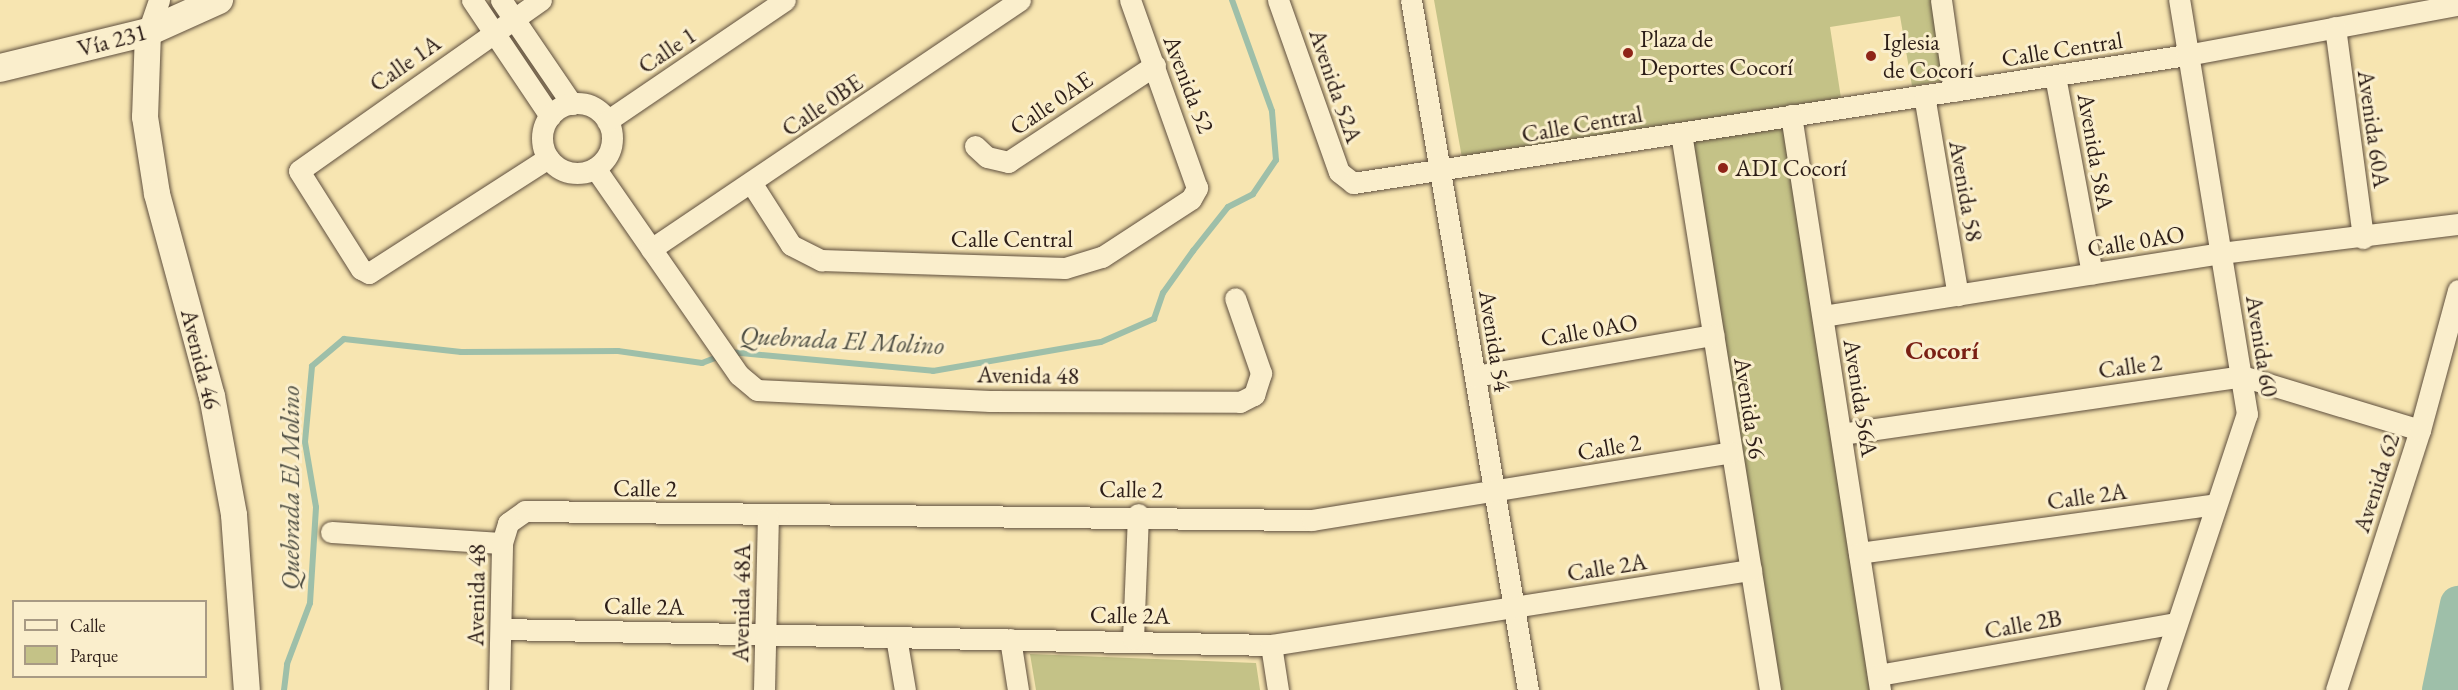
<!DOCTYPE html>
<html>
<head>
<meta charset="utf-8">
<style>
  body { margin:0 }
  #map { position:relative; width:2458px; height:690px; overflow:hidden; background:#f7e5b1; font-family:"EB Garamond",serif }
  div>[style] { position:absolute }
  [style*='--x'] { left:calc(var(--x)*1px); top:calc(var(--y)*1px); width:calc(var(--w)*1px); rotate:calc(var(--a)*1deg) }
  .green>* { inset:0; background:#c4c287 }
  .stream>* { height:6px; margin:-3px; padding:0 3px; transform-origin:3px; border-radius:3px; background:#9ebfa9 }
  .river>* { height:36px; margin:-18px; padding:0 18px; transform-origin:18px; border-radius:18px; background:#9ebfa9 }
  .roads { filter:drop-shadow(0 0 2px #5f4f3e) drop-shadow(0 0 2px #5f4f3e) }
  .minor>* { height:21px; margin:-10.5px; padding:0 10.5px; transform-origin:10.5px; border-radius:10.5px; background:#faeecc }
  .minor>.ring { margin:-10.5px; padding:0; box-sizing:content-box; background:none; border:21px solid #faeecc; border-radius:50% }
  .tertiary>* { height:26px; margin:-13px; padding:0 13px; transform-origin:13px; border-radius:13px; background:#faeecc }
  .secondary>* { height:28px; margin:-14px; padding:0 14px; transform-origin:14px; border-radius:14px; background:#faeecc }
  .dots>* { width:16px; height:16px; translate:-50% -50%; box-sizing:border-box; border:3px solid #faeecc; border-radius:50% }
  span { translate:-50% -50%; white-space:nowrap; text-align:center; line-height:1.15; -webkit-text-stroke:6px #faeecc; paint-order:stroke }
  .poi-label { font-size:24px; color:#2c1d17 }
  .left { translate:0 -50%; text-align:left }
  .street-label { font-size:24px; color:#2c1d17 }
  .water-label { font-size:26px; color:#4e4e43; font-style:italic }
  .neighbourhood-label { font-size:26px; color:#7a1f14; font-weight:700 }
  .legend { position:absolute; left:12px; top:600px; width:195px; height:78px; box-sizing:border-box; background:#faeecc; border:2px solid #a89a84; margin:0; padding:8px 10px; list-style:none; font-size:18px; color:#2c1d17 }
  .legend li { display:flex; align-items:center; gap:12px; height:30px }
  .legend b { width:30px; border:2px solid #a89a84 }
</style>
</head>
<body>
<div id="map">
  <div class="green">
    <i style="clip-path:polygon(1434px 0,1936px 0,1947px 80px,1912px 86px,1900px 16px,1830px 27px,1841px 98px,1462px 158px)"></i>
    <i style="clip-path:polygon(1785px 125px,1874px 690px,1777px 690px,1689px 138px)"></i>
    <i style="clip-path:polygon(1030px 654px,1256px 663px,1260px 690px,1036px 690px)"></i>
  </div>
  <div class="stream">
    <i style="--x:284;--y:690;--w:26;--a:-83"></i>
    <i style="--x:287;--y:664;--w:65;--a:-69.3"></i>
    <i style="--x:310;--y:603;--w:96;--a:-86.4"></i>
    <i style="--x:316;--y:507;--w:66;--a:-99.6"></i>
    <i style="--x:305;--y:442;--w:76;--a:-84.7"></i>
    <i style="--x:312;--y:366;--w:42;--a:-40.2"></i>
    <i style="--x:344;--y:339;--w:118;--a:6.3"></i>
    <i style="--x:461;--y:352;--w:157;--a:-0.4"></i>
    <i style="--x:618;--y:351;--w:85;--a:8.1"></i>
    <i style="--x:702;--y:363;--w:30;--a:-21"></i>
    <i style="--x:730;--y:352;--w:204;--a:5.3"></i>
    <i style="--x:933;--y:371;--w:170;--a:-9.8"></i>
    <i style="--x:1101;--y:342;--w:58;--a:-23.5"></i>
    <i style="--x:1154;--y:319;--w:28;--a:-71"></i>
    <i style="--x:1163;--y:293;--w:52;--a:-54.5"></i>
    <i style="--x:1193;--y:251;--w:56;--a:-51.5"></i>
    <i style="--x:1228;--y:207;--w:28;--a:-27"></i>
    <i style="--x:1253;--y:194;--w:41;--a:-55.9"></i>
    <i style="--x:1276;--y:160;--w:49;--a:-94.7"></i>
    <i style="--x:1272;--y:111;--w:118;--a:-109.8"></i>
  </div>
  <div class="river">
    <i style="--x:2440;--y:690;--w:88;--a:-78.2"></i>
  </div>
  <div class="roads">
    <div class="minor">
      <i style="--x:472;--y:0;--w:140;--a:56.1"></i>
      <i style="--x:501;--y:0;--w:126;--a:55.7"></i>
      <i style="--x:541;--y:0;--w:296;--a:144.8"></i>
      <i style="--x:299;--y:171;--w:116;--a:57.7"></i>
      <i style="--x:361;--y:269;--w:9;--a:27"></i>
      <i style="--x:369;--y:273;--w:213;--a:-32.7"></i>
      <i style="--x:1278;--y:0;--w:182;--a:70.5"></i>
      <i style="--x:1339;--y:172;--w:18;--a:38"></i>
      <i style="--x:1353;--y:183;--w:844;--a:-8.73"></i>
      <i style="--x:2187;--y:55;--w:276;--a:-10.5"></i>
      <i style="--x:1411;--y:0;--w:700;--a:80.38"></i>
      <i style="--x:1941;--y:0;--w:92;--a:81.9"></i>
      <i style="--x:2335;--y:27;--w:213;--a:82.4"></i>
      <i style="--x:148;--y:32;--w:34;--a:-71"></i>
      <i style="--x:2055;--y:76;--w:201;--a:79.4"></i>
      <i style="--x:1924;--y:95;--w:203;--a:80.4"></i>
      <i class="ring" style="left:542px;top:103px;width:49px;height:49px"></i>
      <i style="--x:1791;--y:115;--w:582;--a:81.2"></i>
      <i style="--x:607;--y:121;--w:215;--a:-34.2"></i>
      <i style="--x:1681;--y:133;--w:564;--a:80.92"></i>
      <i style="--x:975;--y:146;--w:16;--a:43"></i>
      <i style="--x:987;--y:157;--w:22;--a:13"></i>
      <i style="--x:1008;--y:162;--w:176;--a:-33.4"></i>
      <i style="--x:595;--y:168;--w:252;--a:55.2"></i>
      <i style="--x:739;--y:375;--w:23;--a:40"></i>
      <i style="--x:757;--y:390;--w:233;--a:2.7"></i>
      <i style="--x:990;--y:401;--w:250;--a:0.2"></i>
      <i style="--x:1240;--y:402;--w:16;--a:-27"></i>
      <i style="--x:1254;--y:395;--w:23;--a:-72"></i>
      <i style="--x:1261;--y:373;--w:79;--a:-109.1"></i>
      <i style="--x:752;--y:184;--w:72;--a:57.4"></i>
      <i style="--x:791;--y:245;--w:34;--a:27"></i>
      <i style="--x:821;--y:260;--w:244;--a:1.9"></i>
      <i style="--x:1065;--y:268;--w:39;--a:-17"></i>
      <i style="--x:1102;--y:257;--w:106;--a:-33.1"></i>
      <i style="--x:1191;--y:199;--w:13;--a:-61"></i>
      <i style="--x:1197;--y:188;--w:200;--a:-109.6"></i>
      <i style="--x:651;--y:249;--w:445;--a:-34"></i>
      <i style="--x:1823;--y:316;--w:403;--a:-9"></i>
      <i style="--x:2221;--y:253;--w:239;--a:-7"></i>
      <i style="--x:1475;--y:376;--w:242;--a:-9.8"></i>
      <i style="--x:1841;--y:434;--w:405;--a:-8.2"></i>
      <i style="--x:2242;--y:376;--w:186;--a:16.9"></i>
      <i style="--x:331;--y:532;--w:171;--a:3.7"></i>
      <i style="--x:1859;--y:553;--w:359;--a:-7.8"></i>
      <i style="--x:502;--y:629;--w:769;--a:1.19"></i>
      <i style="--x:1271;--y:645;--w:486;--a:-8.9"></i>
      <i style="--x:896;--y:637;--w:54;--a:80.4"></i>
      <i style="--x:1010;--y:639;--w:52;--a:81.1"></i>
      <i style="--x:1133;--y:639;--w:125;--a:-87.7"></i>
      <i style="--x:1271;--y:645;--w:46;--a:81.2"></i>
      <i style="--x:1878;--y:675;--w:303;--a:-9.9"></i>
      <i style="--x:499;--y:690;--w:147;--a:-88.8"></i>
      <i style="--x:502;--y:543;--w:21;--a:-73"></i>
      <i style="--x:508;--y:523;--w:21;--a:-35"></i>
      <i style="--x:525;--y:511;--w:787;--a:0.66"></i>
      <i style="--x:1312;--y:520;--w:424;--a:-9.2"></i>
      <i style="--x:764;--y:690;--w:173;--a:-88.7"></i>
      <i style="--x:2155;--y:690;--w:291;--a:-71.6"></i>
      <i style="--x:2247;--y:414;--w:420;--a:-99.3"></i>
      <i style="--x:2336;--y:690;--w:273;--a:-72.1"></i>
      <i style="--x:2420;--y:430;--w:145;--a:-74.8"></i>
    </div>
    <div class="tertiary">
      <i style="--x:148;--y:32;--w:85;--a:92"></i>
      <i style="--x:145;--y:117;--w:78;--a:81.1"></i>
      <i style="--x:157;--y:194;--w:209;--a:74.8"></i>
      <i style="--x:212;--y:396;--w:121;--a:79.5"></i>
      <i style="--x:234;--y:515;--w:175;--a:85.8"></i>
    </div>
    <div class="secondary">
      <i style="--x:0;--y:68;--w:152;--a:-13.7"></i>
      <i style="--x:148;--y:32;--w:78;--a:-24.3"></i>
    </div>
  </div>
  <div class="dots">
    <i style="left:1628px;top:53px;background:#8f2418"></i>
    <i style="left:1871px;top:56px;background:#8f2418"></i>
    <i style="left:1723px;top:168px;background:#8f2418"></i>
  </div>
  <div class="poi-label">
    <span class="left" style="left:1640px;top:53px">Plaza de<br>Deportes Cocorí</span>
    <span class="left" style="left:1883px;top:56px">Iglesia<br>de Cocorí</span>
    <span class="left" style="left:1735px;top:168px">ADI Cocorí</span>
  </div>
  <div class="street-label">
    <span style="left:112px;top:40px;rotate:-15deg">Vía 231</span>
    <span style="left:2062px;top:49px;rotate:-9deg">Calle Central</span>
    <span style="left:667px;top:50px;rotate:-34deg">Calle 1</span>
    <span style="left:405px;top:63px;rotate:-35deg">Calle 1A</span>
    <span style="left:1189px;top:84px;rotate:69deg">Avenida 52</span>
    <span style="left:1336px;top:86px;rotate:71deg">Avenida 52A</span>
    <span style="left:1051px;top:103px;rotate:-34deg">Calle 0AE</span>
    <span style="left:822px;top:105px;rotate:-34deg">Calle 0BE</span>
    <span style="left:1582px;top:124px;rotate:-10deg">Calle Central</span>
    <span style="left:2374px;top:129px;rotate:82deg">Avenida 60A</span>
    <span style="left:2096px;top:152px;rotate:80deg">Avenida 58A</span>
    <span style="left:1966px;top:191px;rotate:80deg">Avenida 58</span>
    <span style="left:1012px;top:239px">Calle Central</span>
    <span style="left:2136px;top:241px;rotate:-9deg">Calle 0AO</span>
    <span style="left:1589px;top:330px;rotate:-10deg">Calle 0AO</span>
    <span style="left:1495px;top:341px;rotate:81deg">Avenida 54</span>
    <span style="left:2262px;top:346px;rotate:81deg">Avenida 60</span>
    <span style="left:201px;top:359px;rotate:76deg">Avenida 46</span>
    <span style="left:2130px;top:366px;rotate:-8deg">Calle 2</span>
    <span style="left:1028px;top:375px;rotate:1deg">Avenida 48</span>
    <span style="left:1861px;top:398px;rotate:81deg">Avenida 56A</span>
    <span style="left:1750px;top:408px;rotate:81deg">Avenida 56</span>
    <span style="left:1609px;top:447px;rotate:-10deg">Calle 2</span>
    <span style="left:2376px;top:483px;rotate:-72deg">Avenida 62</span>
    <span style="left:645px;top:488px;rotate:1deg">Calle 2</span>
    <span style="left:1131px;top:489px;rotate:1deg">Calle 2</span>
    <span style="left:2087px;top:496px;rotate:-8deg">Calle 2A</span>
    <span style="left:1607px;top:567px;rotate:-9deg">Calle 2A</span>
    <span style="left:476px;top:595px;rotate:-89deg">Avenida 48</span>
    <span style="left:741px;top:603px;rotate:-89deg">Avenida 48A</span>
    <span style="left:644px;top:606px;rotate:1deg">Calle 2A</span>
    <span style="left:1130px;top:615px;rotate:1deg">Calle 2A</span>
    <span style="left:2023px;top:624px;rotate:-10deg">Calle 2B</span>
  </div>
  <div class="water-label">
    <span style="left:842px;top:341px;rotate:3deg">Quebrada El Molino</span>
    <span style="left:291px;top:488px;rotate:-90deg">Quebrada El Molino</span>
  </div>
  <div class="neighbourhood-label">
    <span style="left:1942px;top:351px">Cocorí</span>
  </div>
  <ul class="legend">
  <li><b style="height:8px;background:#faeecc"></b>Calle</li>
  <li><b style="height:16px;background:#c4c287"></b>Parque</li>
  </ul>
</div>
</body>
</html>
